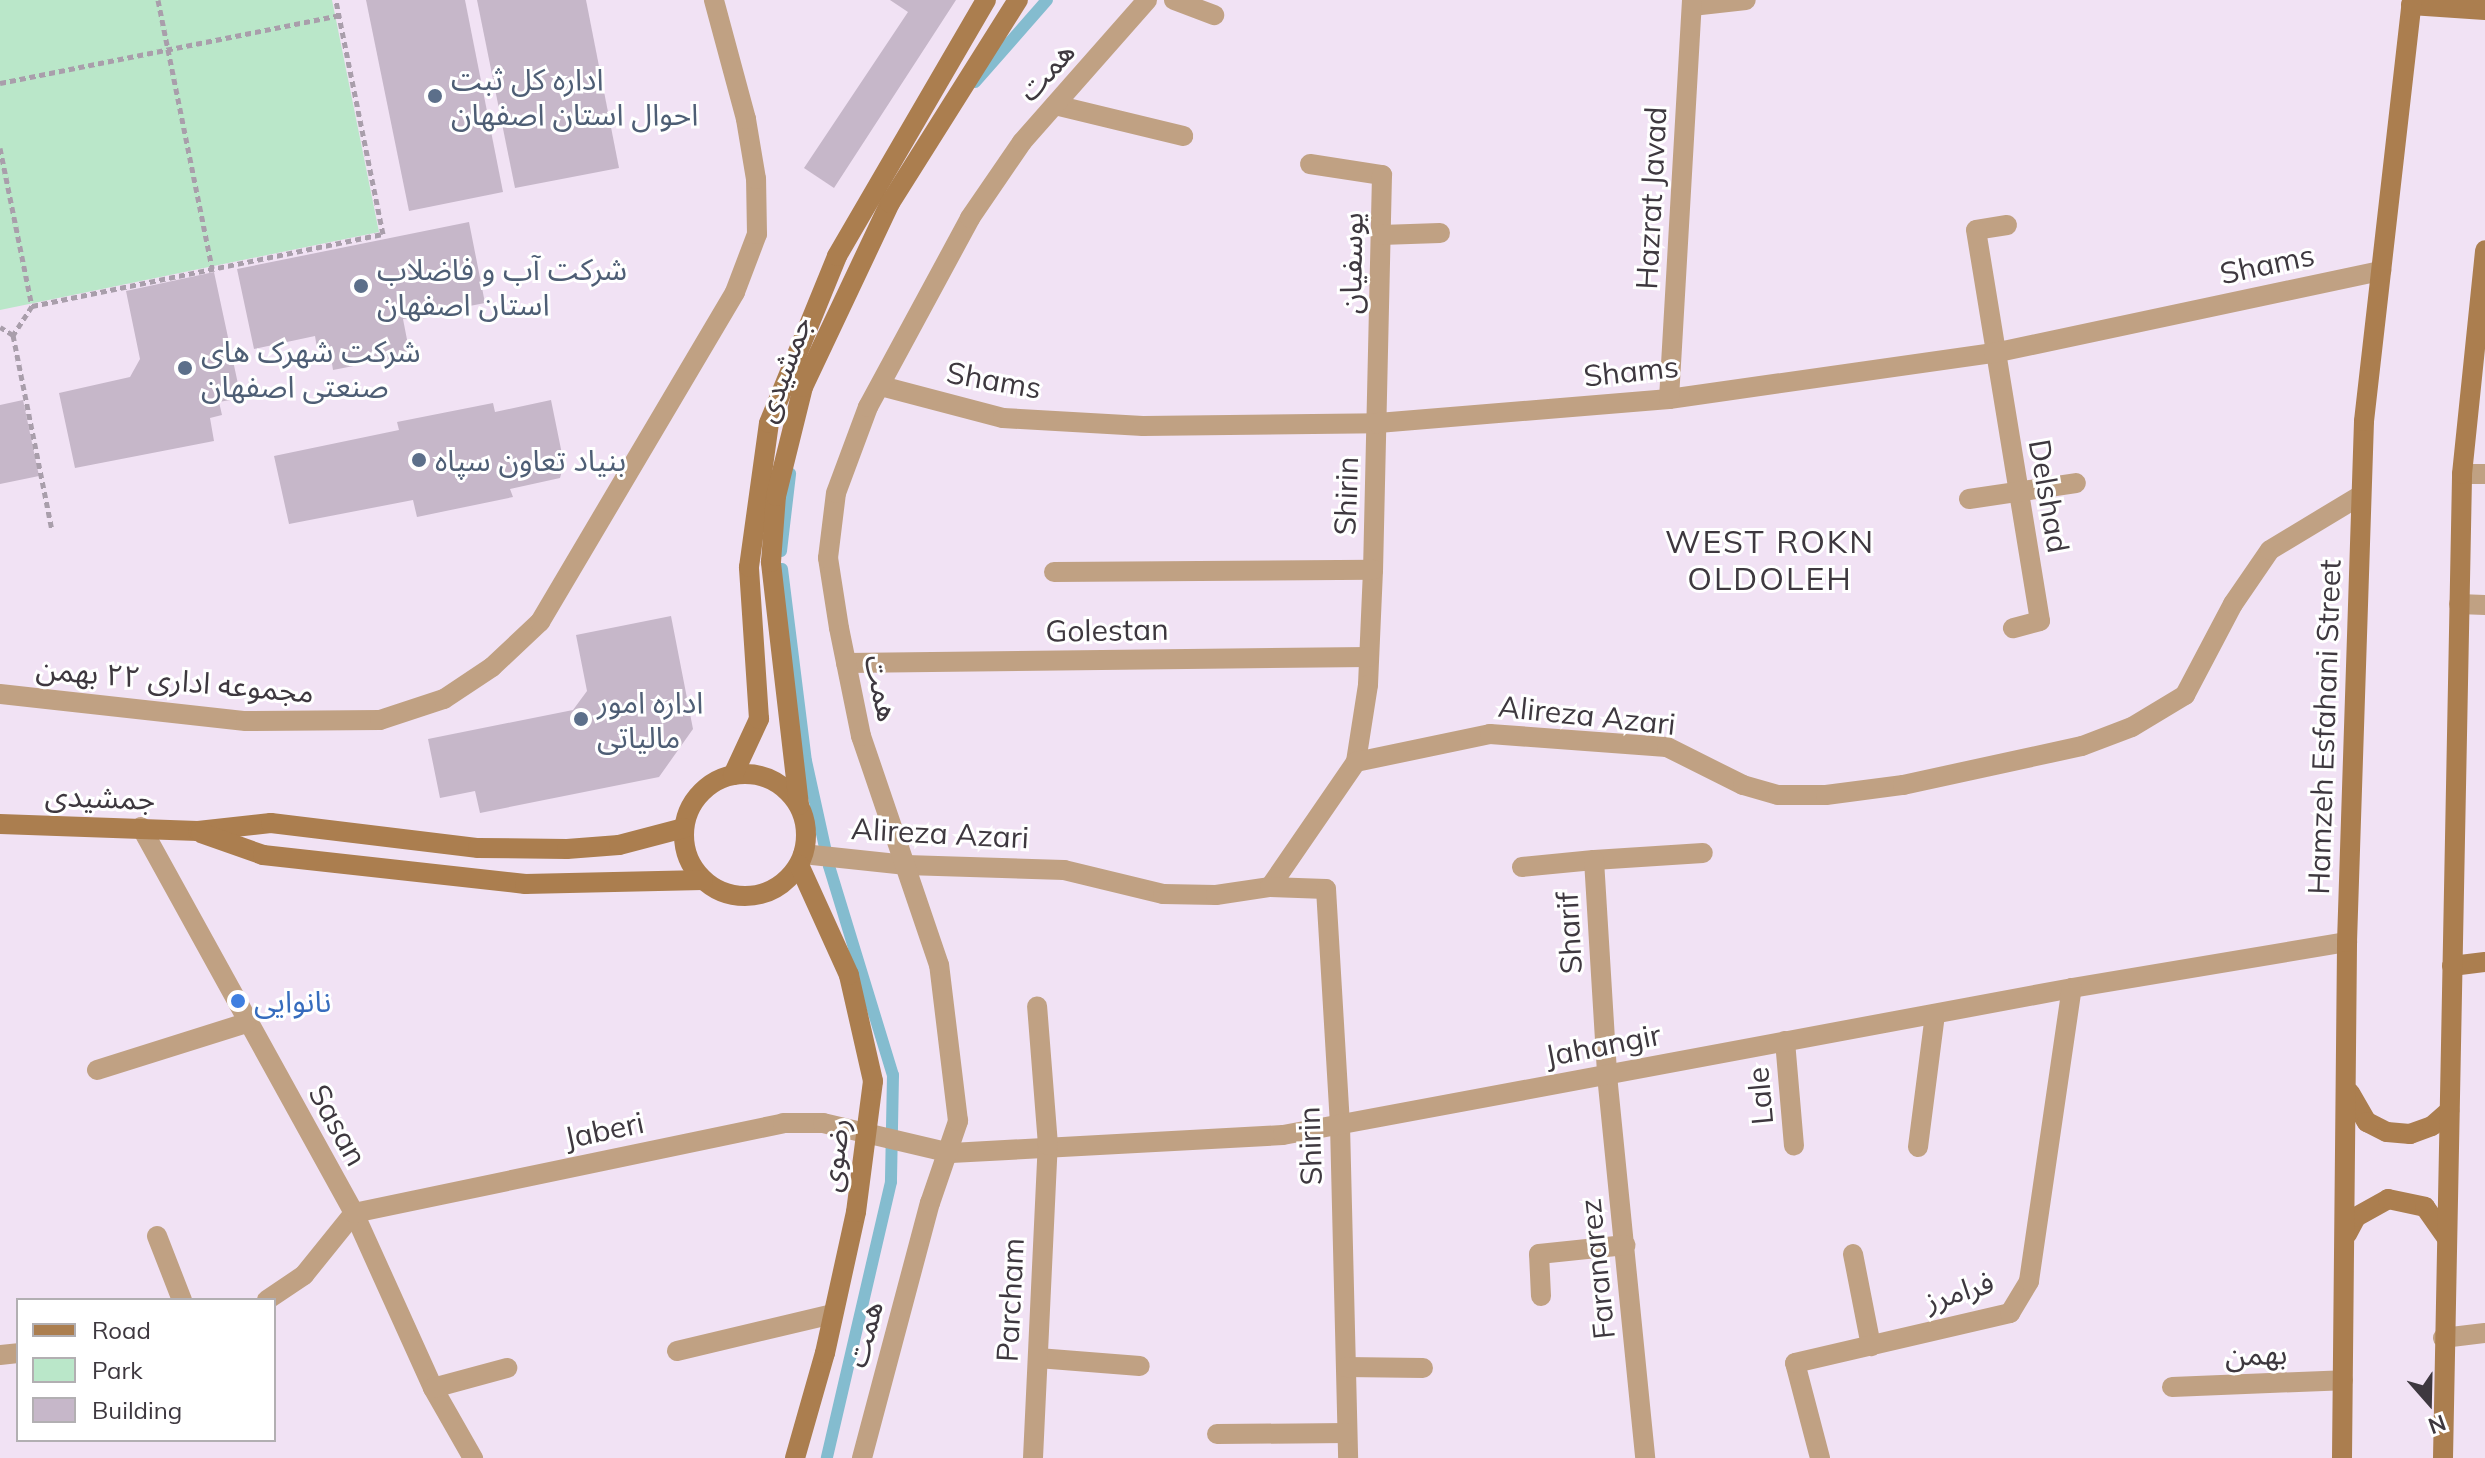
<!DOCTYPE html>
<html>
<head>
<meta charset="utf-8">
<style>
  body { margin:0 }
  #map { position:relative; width:2485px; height:1458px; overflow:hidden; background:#f1e2f4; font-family:Mulish,"Noto Sans Arabic",sans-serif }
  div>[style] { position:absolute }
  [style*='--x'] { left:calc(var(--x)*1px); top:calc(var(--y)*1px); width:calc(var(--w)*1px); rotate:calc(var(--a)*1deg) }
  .green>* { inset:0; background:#bae7c9 }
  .stream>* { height:12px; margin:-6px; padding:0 6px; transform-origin:6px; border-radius:6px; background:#84bccf }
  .building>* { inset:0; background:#c6b7c9 }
  .path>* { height:5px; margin-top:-2.5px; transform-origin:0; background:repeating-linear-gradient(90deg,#a99eab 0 6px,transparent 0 10px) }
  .lane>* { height:20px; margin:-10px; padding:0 10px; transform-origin:10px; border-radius:10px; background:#c0a183 }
  .street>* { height:20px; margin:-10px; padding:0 10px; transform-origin:10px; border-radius:10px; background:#c0a183 }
  .secondary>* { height:20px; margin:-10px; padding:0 10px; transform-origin:10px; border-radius:10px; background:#ab7e4f }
  .secondary>.ring { margin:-10px; padding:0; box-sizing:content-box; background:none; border:20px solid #ab7e4f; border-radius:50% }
  .dots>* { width:22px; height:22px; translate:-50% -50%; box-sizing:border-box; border:4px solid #fff; border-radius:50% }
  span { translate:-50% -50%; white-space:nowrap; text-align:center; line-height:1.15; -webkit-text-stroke:6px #fff; paint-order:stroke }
  .street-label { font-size:30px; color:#3e383f }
  .service-label { font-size:30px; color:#4e5e75 }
  .left { translate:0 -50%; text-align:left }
  .shop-label { font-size:30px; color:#366cbe }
  .neighbourhood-label { font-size:32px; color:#3e383f; letter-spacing:2px }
  .legend { position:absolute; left:16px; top:1298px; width:260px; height:144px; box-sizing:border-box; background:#fff; border:2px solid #b2afb2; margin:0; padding:10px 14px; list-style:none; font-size:24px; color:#3e383f }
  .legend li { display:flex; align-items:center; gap:16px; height:40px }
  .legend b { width:40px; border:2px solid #b2afb2 }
  .north { position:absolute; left:2389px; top:1362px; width:80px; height:80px; -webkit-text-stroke:6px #fff; paint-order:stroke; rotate:160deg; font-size:22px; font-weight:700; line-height:32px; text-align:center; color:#3e383f }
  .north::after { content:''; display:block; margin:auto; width:28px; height:36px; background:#3e383f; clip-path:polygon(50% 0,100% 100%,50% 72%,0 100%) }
</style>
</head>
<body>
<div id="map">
  <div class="green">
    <i style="clip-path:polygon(0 0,332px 0,379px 232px,0 310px)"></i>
  </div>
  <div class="stream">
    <i style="--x:975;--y:82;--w:109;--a:-48.7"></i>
    <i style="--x:781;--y:551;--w:78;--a:-83.3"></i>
    <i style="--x:782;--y:569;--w:193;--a:82.9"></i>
    <i style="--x:806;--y:761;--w:107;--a:77.6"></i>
    <i style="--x:829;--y:866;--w:219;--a:73"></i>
    <i style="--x:893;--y:1075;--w:107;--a:91.1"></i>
    <i style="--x:891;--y:1182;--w:283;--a:103.1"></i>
  </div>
  <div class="building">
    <i style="clip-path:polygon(366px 0,465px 0,503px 192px,409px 211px)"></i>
    <i style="clip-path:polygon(477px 0,586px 0,619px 168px,515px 188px)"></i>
    <i style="clip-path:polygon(890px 0,956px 0,834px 188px,804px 168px,908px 12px)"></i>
    <i style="clip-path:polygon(469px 222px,485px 303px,403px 319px,410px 355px,333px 370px,329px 345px,317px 348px,315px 336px,254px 349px,237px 269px)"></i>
    <i style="clip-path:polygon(214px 272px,241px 398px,219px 402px,222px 415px,210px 418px,214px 441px,75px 468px,59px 393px,130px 377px,140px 359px,126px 291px)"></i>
    <i style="clip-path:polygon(23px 400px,39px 476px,0 484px,0 405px)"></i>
    <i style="clip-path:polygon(551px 400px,564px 464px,560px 478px,510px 489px,513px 497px,417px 517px,413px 500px,289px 524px,274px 456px,399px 430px,397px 422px,493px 403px,495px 412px)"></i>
    <i style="clip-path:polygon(671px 616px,693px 729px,659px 777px,480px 813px,475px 791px,440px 798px,428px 739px,573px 710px,587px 691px,576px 635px)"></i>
  </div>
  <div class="path">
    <i style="--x:158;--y:0;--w:274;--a:78.6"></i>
    <i style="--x:0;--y:83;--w:346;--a:-11.3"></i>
    <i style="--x:0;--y:148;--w:161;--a:78.6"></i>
    <i style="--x:32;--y:306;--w:35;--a:123"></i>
    <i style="--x:13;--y:335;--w:15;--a:-148"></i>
    <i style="--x:32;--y:306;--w:358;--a:-11.6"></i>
    <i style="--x:383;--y:234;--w:239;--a:-101.4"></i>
    <i style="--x:13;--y:335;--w:199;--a:78.7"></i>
  </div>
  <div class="lane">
    <i style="--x:0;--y:694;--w:247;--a:6.3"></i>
    <i style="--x:246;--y:721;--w:134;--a:-0.4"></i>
    <i style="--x:380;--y:720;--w:67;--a:-18.2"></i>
    <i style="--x:444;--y:699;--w:58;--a:-33.7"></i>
    <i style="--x:492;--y:667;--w:66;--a:-43.2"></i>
    <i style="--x:540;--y:622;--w:383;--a:-59.4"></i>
    <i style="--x:735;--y:292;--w:62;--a:-69.2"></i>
    <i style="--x:757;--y:234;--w:55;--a:-91"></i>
    <i style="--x:756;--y:179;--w:61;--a:-99.5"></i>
    <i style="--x:746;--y:119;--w:123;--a:-105.1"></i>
  </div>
  <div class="street">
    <i style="--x:1174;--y:0;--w:43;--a:20.6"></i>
    <i style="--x:1692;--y:6;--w:54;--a:-6.3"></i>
    <i style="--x:1055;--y:105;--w:132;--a:13.6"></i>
    <i style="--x:1310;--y:164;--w:73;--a:8.7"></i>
    <i style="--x:1382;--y:175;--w:395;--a:91.3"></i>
    <i style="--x:1373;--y:570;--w:115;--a:92.5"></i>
    <i style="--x:1368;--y:685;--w:78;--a:98.9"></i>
    <i style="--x:2007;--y:225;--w:31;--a:171"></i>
    <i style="--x:1976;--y:230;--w:396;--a:80.7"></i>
    <i style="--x:2040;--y:621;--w:28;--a:165"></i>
    <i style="--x:1381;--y:235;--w:59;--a:-1.9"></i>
    <i style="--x:881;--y:386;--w:126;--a:14.7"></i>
    <i style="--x:1003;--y:418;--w:140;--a:3.3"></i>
    <i style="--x:1143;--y:426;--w:235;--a:-0.7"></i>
    <i style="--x:1378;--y:423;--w:292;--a:-4.7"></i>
    <i style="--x:1669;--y:399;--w:328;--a:-8.1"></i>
    <i style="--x:1994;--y:353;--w:396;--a:-12"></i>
    <i style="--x:1669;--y:399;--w:400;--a:-86.7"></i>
    <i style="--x:2462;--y:474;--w:23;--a:0"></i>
    <i style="--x:1969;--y:499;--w:108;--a:-8.5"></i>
    <i style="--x:1054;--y:572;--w:319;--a:-0.4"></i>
    <i style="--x:2459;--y:604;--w:26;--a:2"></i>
    <i style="--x:846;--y:663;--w:523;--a:-0.66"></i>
    <i style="--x:141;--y:827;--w:441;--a:61.1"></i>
    <i style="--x:354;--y:1213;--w:192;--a:65.7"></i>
    <i style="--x:433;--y:1388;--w:81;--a:60.3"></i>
    <i style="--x:803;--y:854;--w:104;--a:6.1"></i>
    <i style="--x:906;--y:865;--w:158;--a:1.8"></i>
    <i style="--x:1064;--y:870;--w:102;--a:13.6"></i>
    <i style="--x:1163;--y:894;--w:53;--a:1.1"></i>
    <i style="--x:1216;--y:895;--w:55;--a:-8.4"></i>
    <i style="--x:1270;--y:887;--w:152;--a:-55.5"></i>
    <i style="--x:1356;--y:762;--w:137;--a:-11.8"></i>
    <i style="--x:1490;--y:734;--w:177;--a:4.2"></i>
    <i style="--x:1667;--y:747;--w:85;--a:26.6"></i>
    <i style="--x:1743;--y:785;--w:36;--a:16"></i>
    <i style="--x:1778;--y:795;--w:48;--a:0"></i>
    <i style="--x:1826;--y:795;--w:78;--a:-7.4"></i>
    <i style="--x:1903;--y:785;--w:183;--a:-12.3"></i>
    <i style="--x:2082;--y:746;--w:53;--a:-20.8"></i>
    <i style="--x:2132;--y:727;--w:62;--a:-31.1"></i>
    <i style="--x:2185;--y:695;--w:103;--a:-62.2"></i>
    <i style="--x:2233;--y:604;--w:65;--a:-55.6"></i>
    <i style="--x:2270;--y:550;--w:106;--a:-31.1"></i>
    <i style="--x:1594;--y:860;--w:109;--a:-3.7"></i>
    <i style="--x:1522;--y:867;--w:72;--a:-5.6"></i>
    <i style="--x:1594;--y:860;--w:215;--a:86.5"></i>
    <i style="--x:1607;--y:1075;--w:385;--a:84.3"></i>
    <i style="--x:1270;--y:887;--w:56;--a:2"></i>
    <i style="--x:1326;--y:889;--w:236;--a:86.6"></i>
    <i style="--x:1340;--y:1125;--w:333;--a:88.6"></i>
    <i style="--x:1785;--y:1041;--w:105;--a:85.1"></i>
    <i style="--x:97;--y:1070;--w:156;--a:-17.5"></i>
    <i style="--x:1918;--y:1147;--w:134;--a:-82.7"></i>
    <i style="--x:157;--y:1236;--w:69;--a:68.7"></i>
    <i style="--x:1853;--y:1254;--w:94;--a:78.9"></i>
    <i style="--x:1541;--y:1296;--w:42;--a:-92.7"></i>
    <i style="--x:1539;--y:1254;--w:87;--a:-5.9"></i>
    <i style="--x:267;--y:1300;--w:45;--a:-34"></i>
    <i style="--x:304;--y:1275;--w:80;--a:-51.1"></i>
    <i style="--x:354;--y:1213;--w:438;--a:-11.8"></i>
    <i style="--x:783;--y:1123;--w:40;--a:0"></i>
    <i style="--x:823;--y:1123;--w:131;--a:13.2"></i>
    <i style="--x:951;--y:1153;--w:332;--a:-3.1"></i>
    <i style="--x:1283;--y:1135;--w:803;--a:-10.55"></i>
    <i style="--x:2072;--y:988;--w:279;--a:-9.5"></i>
    <i style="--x:2443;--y:1338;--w:42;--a:-6.8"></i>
    <i style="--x:677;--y:1351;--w:159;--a:-13.4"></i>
    <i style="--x:0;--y:1355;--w:18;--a:-6"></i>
    <i style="--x:1038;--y:1358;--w:102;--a:4.5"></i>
    <i style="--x:1346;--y:1367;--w:77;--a:0.7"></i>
    <i style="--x:2172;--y:1387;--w:171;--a:-2.3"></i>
    <i style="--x:433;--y:1388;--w:77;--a:-15.1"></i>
    <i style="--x:1217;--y:1434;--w:130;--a:-0.4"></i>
    <i style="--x:862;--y:1458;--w:264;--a:-75.1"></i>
    <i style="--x:930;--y:1203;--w:87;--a:-71.1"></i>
    <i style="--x:958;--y:1121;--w:157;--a:-96.9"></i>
    <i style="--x:939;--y:965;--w:242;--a:-108.8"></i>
    <i style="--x:861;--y:736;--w:110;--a:-101.5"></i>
    <i style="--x:839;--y:628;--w:71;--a:-98.9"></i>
    <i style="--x:828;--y:558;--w:65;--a:-83"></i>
    <i style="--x:836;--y:493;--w:92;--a:-69.6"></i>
    <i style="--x:868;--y:407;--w:215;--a:-61.6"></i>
    <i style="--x:970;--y:218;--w:92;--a:-55.6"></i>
    <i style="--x:1022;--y:142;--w:189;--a:-48.6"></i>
    <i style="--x:1033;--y:1458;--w:313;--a:-87.3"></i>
    <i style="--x:1048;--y:1145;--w:139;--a:-94.5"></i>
    <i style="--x:1820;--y:1458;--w:98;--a:-104.7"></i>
    <i style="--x:1795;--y:1363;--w:221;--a:-13.1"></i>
    <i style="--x:2010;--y:1313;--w:37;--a:-59"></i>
    <i style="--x:2029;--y:1281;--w:296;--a:-81.7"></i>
  </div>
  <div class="secondary">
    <i style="--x:2411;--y:5;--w:74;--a:3.9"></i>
    <i class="ring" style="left:684px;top:774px;width:102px;height:102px"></i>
    <i style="--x:733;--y:775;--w:62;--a:-65.1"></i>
    <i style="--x:759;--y:719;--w:152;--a:-93.8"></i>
    <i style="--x:749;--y:567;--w:145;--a:-82.1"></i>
    <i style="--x:769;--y:423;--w:180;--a:-67.8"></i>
    <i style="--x:837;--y:256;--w:296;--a:-59.8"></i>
    <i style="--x:799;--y:805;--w:245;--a:-96.6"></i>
    <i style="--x:771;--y:562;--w:66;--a:-85.7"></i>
    <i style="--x:776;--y:496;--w:112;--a:-76.1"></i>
    <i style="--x:803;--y:387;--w:204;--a:-64.7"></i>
    <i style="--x:890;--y:203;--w:240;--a:-57.8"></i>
    <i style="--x:0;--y:824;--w:198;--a:2"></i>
    <i style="--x:198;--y:831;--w:73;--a:-6.3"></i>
    <i style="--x:271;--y:823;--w:209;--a:6.9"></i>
    <i style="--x:478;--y:848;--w:89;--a:0.6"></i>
    <i style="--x:567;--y:849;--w:52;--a:-4.4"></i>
    <i style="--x:619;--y:845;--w:67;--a:-14.7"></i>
    <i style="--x:201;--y:833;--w:66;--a:19.5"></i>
    <i style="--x:263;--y:855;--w:264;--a:6.3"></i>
    <i style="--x:525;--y:884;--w:178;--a:-1.3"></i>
    <i style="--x:2452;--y:966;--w:33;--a:-7"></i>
    <i style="--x:2350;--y:1093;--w:34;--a:60"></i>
    <i style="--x:2367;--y:1122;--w:22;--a:27"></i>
    <i style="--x:2387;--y:1132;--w:23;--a:5"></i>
    <i style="--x:2410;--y:1134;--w:23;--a:-20"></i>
    <i style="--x:2432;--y:1126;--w:23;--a:-41"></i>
    <i style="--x:2347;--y:1234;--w:19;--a:-62"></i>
    <i style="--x:2356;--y:1217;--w:37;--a:-29"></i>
    <i style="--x:2388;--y:1199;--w:38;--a:12"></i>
    <i style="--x:2425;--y:1207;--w:38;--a:55"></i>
    <i style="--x:795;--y:1458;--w:109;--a:-74.1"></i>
    <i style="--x:825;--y:1353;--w:144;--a:-77.6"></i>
    <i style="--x:856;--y:1212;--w:132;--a:-82.6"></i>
    <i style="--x:873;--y:1081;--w:109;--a:-102.8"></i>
    <i style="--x:849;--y:975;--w:121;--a:-114.4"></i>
    <i style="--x:2342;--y:1458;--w:516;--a:-89.44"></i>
    <i style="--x:2347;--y:942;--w:521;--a:-88.13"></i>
    <i style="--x:2364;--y:421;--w:424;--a:-83.5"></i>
    <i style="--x:2443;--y:1458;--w:984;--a:-88.89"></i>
    <i style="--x:2462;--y:474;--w:225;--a:-84.1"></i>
  </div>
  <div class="dots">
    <i style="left:435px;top:96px;background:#5c6f8a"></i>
    <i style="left:361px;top:286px;background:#5c6f8a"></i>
    <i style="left:185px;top:368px;background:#5c6f8a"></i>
    <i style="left:419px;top:460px;background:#5c6f8a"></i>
    <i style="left:581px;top:719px;background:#5c6f8a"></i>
    <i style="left:238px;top:1001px;background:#3f7fe0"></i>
  </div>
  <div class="street-label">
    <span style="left:1046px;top:71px;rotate:-48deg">همت</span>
    <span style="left:1651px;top:198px;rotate:-87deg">Hazrat Javad</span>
    <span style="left:1351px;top:263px;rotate:-89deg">یوسفیان</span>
    <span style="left:2267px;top:264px;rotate:-12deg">Shams</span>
    <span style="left:783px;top:369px;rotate:-70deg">جمشیدی</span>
    <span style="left:1631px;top:371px;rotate:-6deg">Shams</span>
    <span style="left:994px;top:380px;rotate:10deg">Shams</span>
    <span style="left:1346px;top:496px;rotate:-88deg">Shirin</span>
    <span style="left:2049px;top:496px;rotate:80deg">Delshad</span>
    <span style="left:1107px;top:630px;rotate:-1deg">Golestan</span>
    <span style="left:175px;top:680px;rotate:5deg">مجموعه اداری ۲۲ بهمن</span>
    <span style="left:882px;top:688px;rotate:78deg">همت</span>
    <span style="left:1587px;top:715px;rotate:6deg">Alireza Azari</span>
    <span style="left:2324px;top:727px;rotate:-88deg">Hamzeh Esfahani Street</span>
    <span style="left:100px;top:797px;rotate:2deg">جمشیدی</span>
    <span style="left:940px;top:833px;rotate:3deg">Alireza Azari</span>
    <span style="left:1569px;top:933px;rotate:-93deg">Sharif</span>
    <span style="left:1603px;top:1045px;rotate:-11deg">Jahangir</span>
    <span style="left:1760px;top:1096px;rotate:-95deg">Lale</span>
    <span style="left:338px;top:1125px;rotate:61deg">Sasan</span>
    <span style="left:604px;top:1130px;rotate:-12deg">Jaberi</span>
    <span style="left:1310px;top:1146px;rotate:-92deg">Shirin</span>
    <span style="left:834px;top:1155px;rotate:-83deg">رضوی</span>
    <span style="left:1597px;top:1269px;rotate:-96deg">Faranarez</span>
    <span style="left:1959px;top:1291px;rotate:-17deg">فرامرز</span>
    <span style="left:1010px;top:1300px;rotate:-87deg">Parcham</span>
    <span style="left:864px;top:1334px;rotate:-75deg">همت</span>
    <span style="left:2256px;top:1354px;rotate:-2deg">بهمن</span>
  </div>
  <div class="service-label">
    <span class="left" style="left:451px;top:96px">اداره کل ثبت<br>احوال استان اصفهان</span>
    <span class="left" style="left:377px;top:286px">شرکت آب و فاضلاب<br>استان اصفهان</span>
    <span class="left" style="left:201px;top:368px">شرکت شهرک های<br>صنعتی اصفهان</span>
    <span class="left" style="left:435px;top:460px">بنیاد تعاون سپاه</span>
    <span class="left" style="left:597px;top:719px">اداره امور<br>مالیاتی</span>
  </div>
  <div class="shop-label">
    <span class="left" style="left:254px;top:1001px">نانوایی</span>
  </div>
  <div class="neighbourhood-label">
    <span style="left:1770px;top:560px">WEST ROKN<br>OLDOLEH</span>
  </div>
  <ul class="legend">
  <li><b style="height:10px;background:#ab7e4f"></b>Road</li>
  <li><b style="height:22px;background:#bae7c9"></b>Park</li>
  <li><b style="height:22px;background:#c6b7c9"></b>Building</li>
  </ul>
  <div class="north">N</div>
</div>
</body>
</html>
